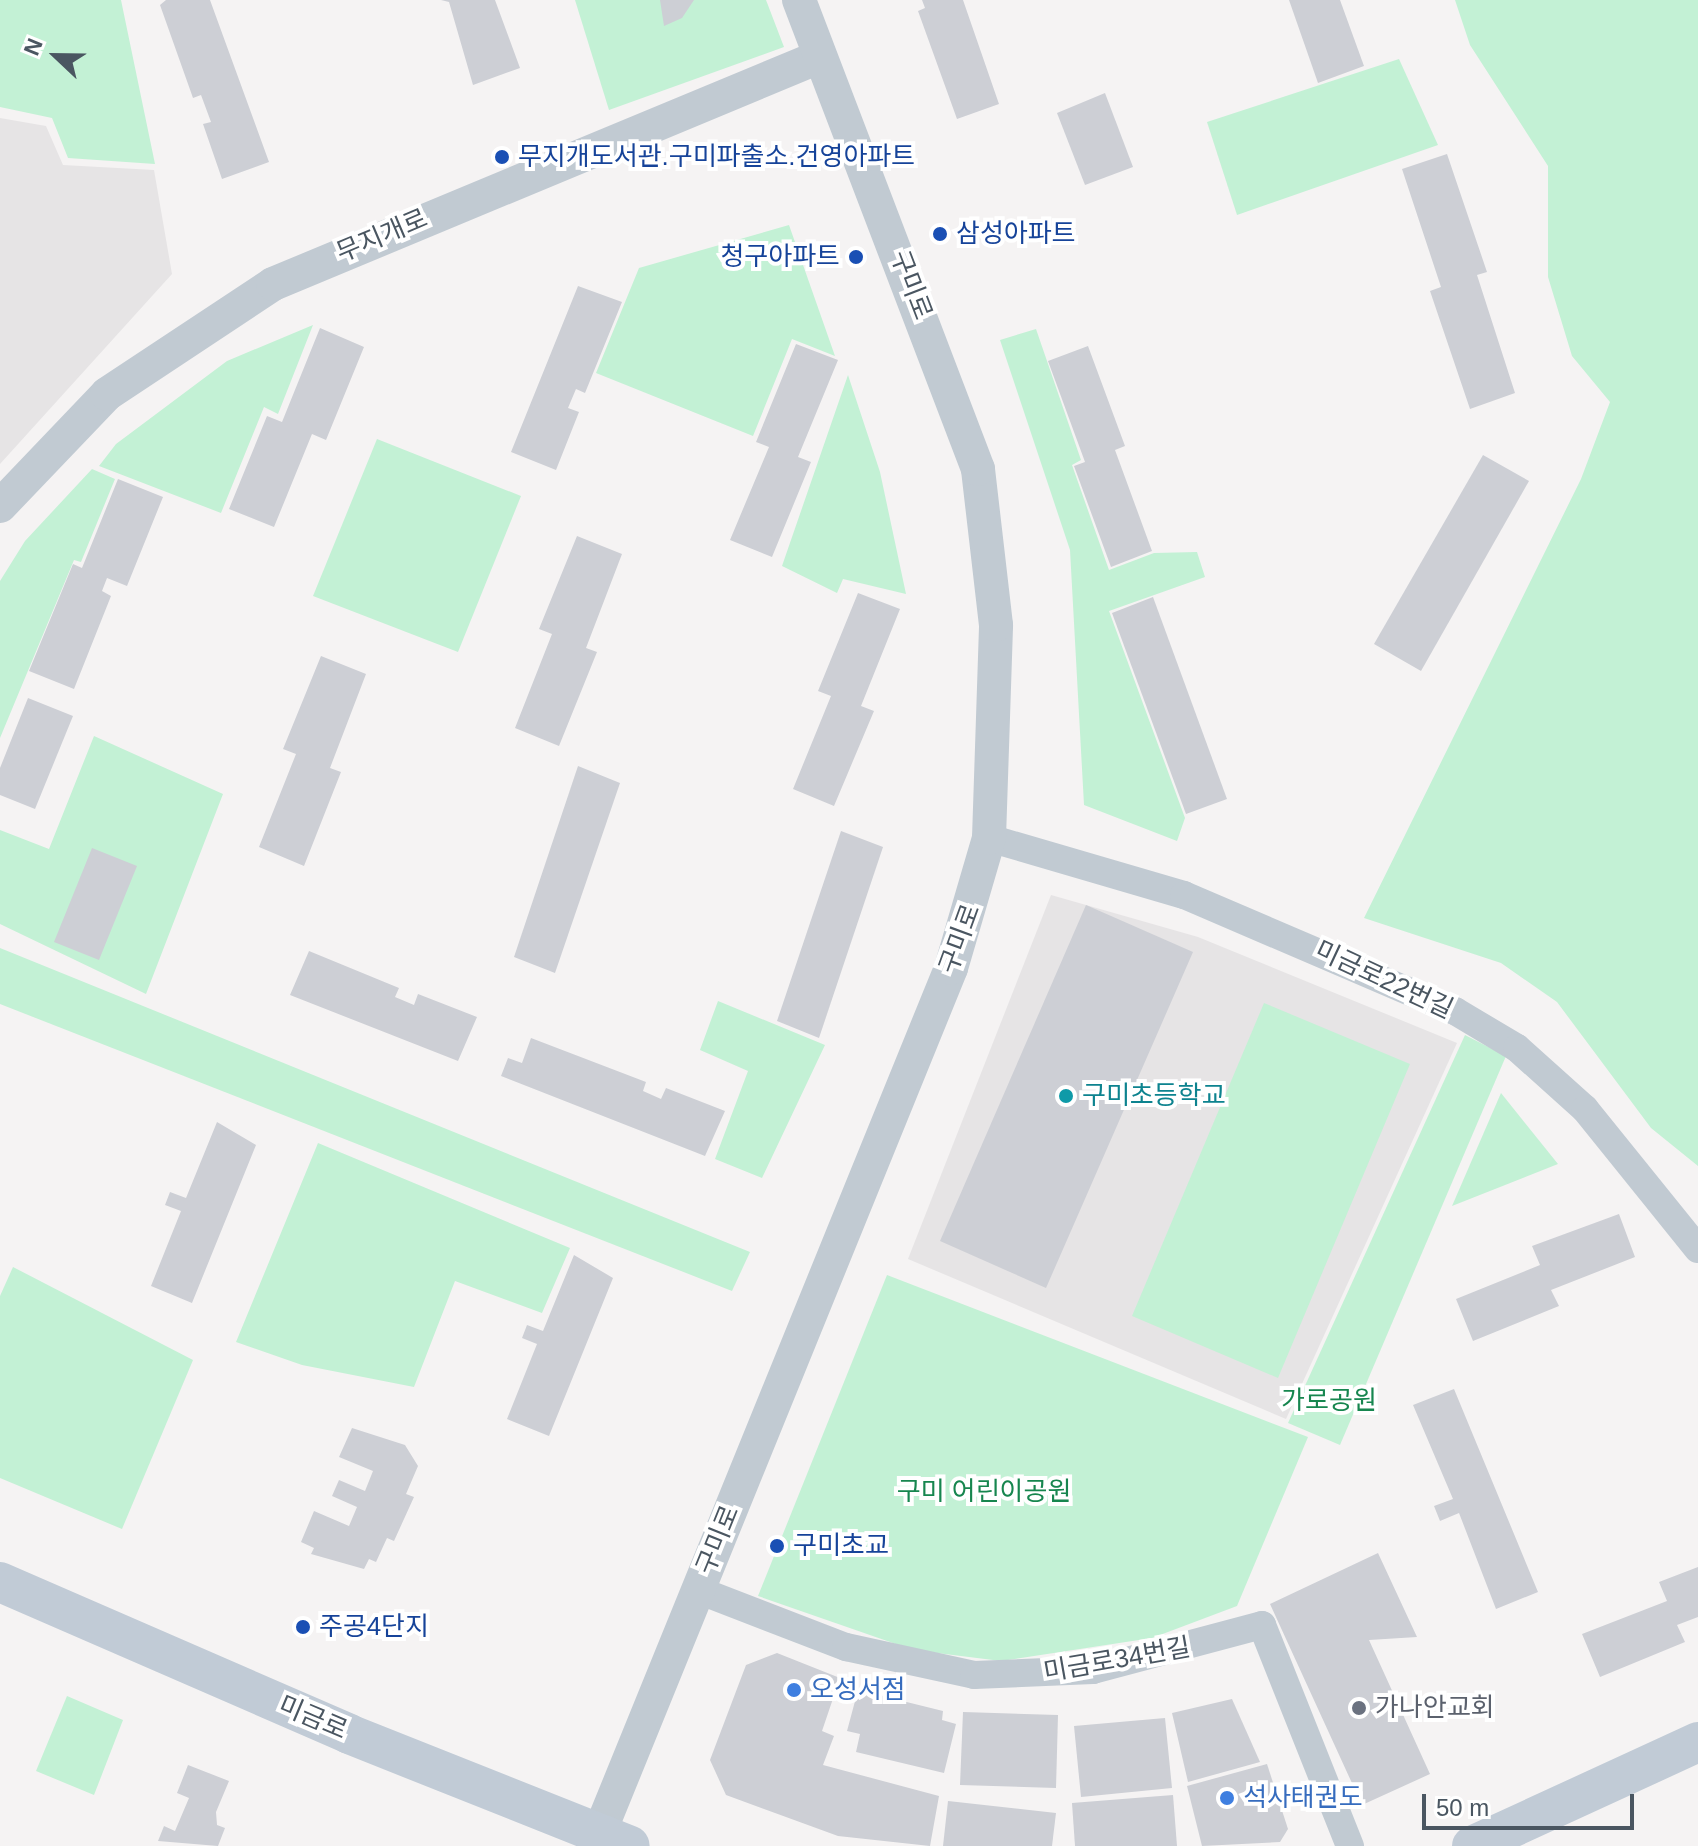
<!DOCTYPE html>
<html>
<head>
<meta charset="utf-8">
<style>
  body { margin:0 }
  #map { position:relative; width:1698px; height:1846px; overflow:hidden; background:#f5f3f3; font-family:Arial,"Noto Sans KR",sans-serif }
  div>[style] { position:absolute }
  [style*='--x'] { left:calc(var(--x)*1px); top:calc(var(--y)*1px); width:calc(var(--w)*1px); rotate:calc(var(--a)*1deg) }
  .education>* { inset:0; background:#e6e4e5 }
  .green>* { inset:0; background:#c3f1d5 }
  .building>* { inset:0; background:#cdcfd5 }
  .minor>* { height:28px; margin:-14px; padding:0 14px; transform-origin:14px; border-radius:14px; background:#c1cad2 }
  .tertiary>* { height:34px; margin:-17px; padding:0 17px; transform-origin:17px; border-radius:17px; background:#c1cad2 }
  .secondary>* { height:40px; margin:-20px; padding:0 20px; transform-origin:20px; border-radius:20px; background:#c1cbd6 }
  .dots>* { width:22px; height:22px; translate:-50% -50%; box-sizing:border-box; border:4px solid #fff; border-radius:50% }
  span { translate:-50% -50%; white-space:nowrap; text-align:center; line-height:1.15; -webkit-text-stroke:8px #fff; paint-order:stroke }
  .transit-label { font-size:26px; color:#164399 }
  .left { translate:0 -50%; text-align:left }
  .right { translate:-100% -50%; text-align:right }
  .street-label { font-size:26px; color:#4a5661 }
  .culture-label { font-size:26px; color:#0d838f }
  .park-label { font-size:26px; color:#17864f }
  .shop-label { font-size:26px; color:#366cbe }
  .worship-label { font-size:26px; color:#5b616d }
  .north { position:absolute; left:16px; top:16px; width:80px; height:80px; -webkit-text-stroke:6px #fff; paint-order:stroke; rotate:292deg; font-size:22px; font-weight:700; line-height:32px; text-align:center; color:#4a5661 }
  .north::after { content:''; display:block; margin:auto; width:28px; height:36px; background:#4a5661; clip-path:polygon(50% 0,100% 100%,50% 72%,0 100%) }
  .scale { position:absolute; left:1422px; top:1794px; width:212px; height:36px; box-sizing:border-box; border:4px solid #4a5661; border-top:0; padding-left:10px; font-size:24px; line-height:28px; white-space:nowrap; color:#4a5661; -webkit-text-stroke:6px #fff; paint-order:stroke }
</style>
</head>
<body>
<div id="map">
  <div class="education">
    <i style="clip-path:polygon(0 118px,46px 126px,63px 165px,154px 170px,172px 274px,0 464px)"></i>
    <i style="clip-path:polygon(1051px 895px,1198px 937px,1457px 1043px,1286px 1419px,908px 1259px)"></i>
  </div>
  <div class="green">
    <i style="clip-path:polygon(0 0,121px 0,155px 164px,68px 158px,52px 118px,0 107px)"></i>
    <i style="clip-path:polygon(575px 0,766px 0,784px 47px,609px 110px)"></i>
    <i style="clip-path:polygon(1455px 0,1698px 0,1698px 1166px,1651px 1128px,1557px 1002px,1501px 963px,1364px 918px,1581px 479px,1610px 402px,1572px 356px,1548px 277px,1548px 166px,1470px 45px)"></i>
    <i style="clip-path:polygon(1399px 59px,1438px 145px,1237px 215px,1207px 122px)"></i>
    <i style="clip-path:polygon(789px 225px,835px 356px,792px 339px,753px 436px,596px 373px,639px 268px)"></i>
    <i style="clip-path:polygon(313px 325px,278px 414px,264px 407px,221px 513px,99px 466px,116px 444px,227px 361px)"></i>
    <i style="clip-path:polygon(1036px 329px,1081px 460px,1072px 465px,1109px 570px,1154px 553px,1197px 552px,1205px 577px,1109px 611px,1185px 818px,1177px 841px,1084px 805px,1070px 550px,1000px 340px)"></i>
    <i style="clip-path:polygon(848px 375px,880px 472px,906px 594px,843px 579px,837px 593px,782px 566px)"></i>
    <i style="clip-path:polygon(377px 439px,521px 496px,458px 652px,313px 596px)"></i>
    <i style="clip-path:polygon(92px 469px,115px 479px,81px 562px,74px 560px,0 738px,0 581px,25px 541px)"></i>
    <i style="clip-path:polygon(94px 736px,223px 794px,146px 994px,0 924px,0 830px,49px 849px)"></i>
    <i style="clip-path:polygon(0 948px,750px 1252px,732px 1291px,0 1004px)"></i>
    <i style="clip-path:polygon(718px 1001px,825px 1045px,762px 1178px,715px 1159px,748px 1071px,700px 1050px)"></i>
    <i style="clip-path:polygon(1264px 1003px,1410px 1064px,1278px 1378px,1132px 1316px)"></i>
    <i style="clip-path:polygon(1465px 1035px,1506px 1056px,1340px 1445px,1288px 1423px)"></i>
    <i style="clip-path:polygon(1501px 1093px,1558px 1164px,1452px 1206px)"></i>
    <i style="clip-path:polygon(318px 1143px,570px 1248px,542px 1313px,455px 1281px,414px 1387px,302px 1365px,236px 1342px)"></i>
    <i style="clip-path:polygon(13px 1267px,193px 1360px,122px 1529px,0 1478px,0 1296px)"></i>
    <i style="clip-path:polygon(887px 1275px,1308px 1437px,1237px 1606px,1152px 1638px,1001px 1661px,913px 1650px,758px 1596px)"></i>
    <i style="clip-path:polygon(67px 1696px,123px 1720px,94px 1795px,36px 1771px)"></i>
  </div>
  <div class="building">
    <i style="clip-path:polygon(166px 0,210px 0,269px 162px,222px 179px,203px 124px,211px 122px,201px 95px,193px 98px,160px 5px)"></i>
    <i style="clip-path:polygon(441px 0,495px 0,520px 68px,473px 85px,449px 2px)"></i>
    <i style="clip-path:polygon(660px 0,694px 0,682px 18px,664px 26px)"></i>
    <i style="clip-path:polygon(922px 0,963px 0,999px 104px,957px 119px,918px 11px,925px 8px)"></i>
    <i style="clip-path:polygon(1289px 0,1340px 0,1364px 66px,1318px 83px)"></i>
    <i style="clip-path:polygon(1105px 93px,1133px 167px,1085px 185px,1057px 113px)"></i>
    <i style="clip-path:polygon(1447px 154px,1487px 272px,1477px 275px,1515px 393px,1470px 409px,1430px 291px,1441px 287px,1402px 169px)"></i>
    <i style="clip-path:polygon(578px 286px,622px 302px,585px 393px,576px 389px,568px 408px,579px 412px,556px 470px,511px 452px)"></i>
    <i style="clip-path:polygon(320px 328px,364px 347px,326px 440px,312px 434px,274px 527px,229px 509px,267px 416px,282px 422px)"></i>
    <i style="clip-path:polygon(796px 344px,838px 360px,798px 457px,811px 462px,772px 557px,730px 540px,769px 447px,756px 442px)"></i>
    <i style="clip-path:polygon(1088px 346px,1125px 446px,1115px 450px,1152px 551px,1111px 567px,1074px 466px,1085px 462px,1048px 361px)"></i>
    <i style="clip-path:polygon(1483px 455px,1529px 481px,1421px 671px,1374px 644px)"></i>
    <i style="clip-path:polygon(118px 479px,163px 497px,127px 586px,107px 578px,102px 591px,111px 596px,74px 689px,29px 671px,73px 564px,82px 568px)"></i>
    <i style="clip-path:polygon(577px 536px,622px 554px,586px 648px,597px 652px,559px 746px,515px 728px,552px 634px,539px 629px)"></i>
    <i style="clip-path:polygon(858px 593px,900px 609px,861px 706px,874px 711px,834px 806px,793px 789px,831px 696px,818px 691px)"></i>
    <i style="clip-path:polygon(1153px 597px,1227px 799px,1186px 814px,1112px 613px)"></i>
    <i style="clip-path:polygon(321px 656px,366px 674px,330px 768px,341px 772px,304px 866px,259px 847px,296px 754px,283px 749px)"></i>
    <i style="clip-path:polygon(28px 698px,73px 716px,35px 809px,0 795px,0 768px)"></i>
    <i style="clip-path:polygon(578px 766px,620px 783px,555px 973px,514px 957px)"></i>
    <i style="clip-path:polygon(841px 831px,883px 847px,819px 1038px,777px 1021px)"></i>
    <i style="clip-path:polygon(92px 848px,137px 866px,99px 960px,54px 942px)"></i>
    <i style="clip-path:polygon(1086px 905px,1193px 952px,1046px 1288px,940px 1241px)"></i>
    <i style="clip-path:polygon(309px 951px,399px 988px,395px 997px,414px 1005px,418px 994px,477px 1017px,458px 1061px,290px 995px)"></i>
    <i style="clip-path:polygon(531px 1038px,646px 1082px,643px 1091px,661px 1099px,666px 1088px,725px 1111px,705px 1156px,501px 1076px,508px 1058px,522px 1063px)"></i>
    <i style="clip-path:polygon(217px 1122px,256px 1145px,192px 1303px,151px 1286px,181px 1211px,165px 1205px,170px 1192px,186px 1198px)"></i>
    <i style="clip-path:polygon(1619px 1214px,1635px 1257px,1551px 1290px,1559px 1306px,1473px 1341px,1456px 1299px,1540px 1265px,1532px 1246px)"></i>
    <i style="clip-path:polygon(574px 1255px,613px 1278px,549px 1436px,507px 1419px,537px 1344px,522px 1338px,527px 1325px,543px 1331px)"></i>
    <i style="clip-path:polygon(1454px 1389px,1538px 1592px,1496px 1609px,1459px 1513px,1440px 1521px,1434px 1506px,1453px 1499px,1413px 1405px)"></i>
    <i style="clip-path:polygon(352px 1428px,405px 1445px,418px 1466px,406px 1494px,414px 1497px,394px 1541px,387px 1538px,376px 1562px,369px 1559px,364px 1569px,311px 1554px,314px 1548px,301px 1542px,314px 1511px,349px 1526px,357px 1507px,332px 1496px,339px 1480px,365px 1491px,373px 1471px,339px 1457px)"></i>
    <i style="clip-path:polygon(1378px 1553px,1417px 1637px,1369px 1640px,1430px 1774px,1362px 1805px,1270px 1604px)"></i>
    <i style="clip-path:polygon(1698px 1567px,1698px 1617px,1677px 1625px,1685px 1642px,1600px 1677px,1582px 1634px,1667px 1601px,1659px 1582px)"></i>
    <i style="clip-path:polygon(777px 1653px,840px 1678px,822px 1731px,834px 1736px,823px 1765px,939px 1796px,930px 1846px,838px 1836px,726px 1795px,710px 1760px,746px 1665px)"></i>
    <i style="clip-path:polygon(858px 1690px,943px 1711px,942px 1720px,956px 1724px,944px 1773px,856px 1752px,860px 1734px,847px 1731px)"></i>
    <i style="clip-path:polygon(1232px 1699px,1260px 1762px,1188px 1782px,1172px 1713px)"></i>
    <i style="clip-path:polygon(963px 1712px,1058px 1715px,1056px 1788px,960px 1785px)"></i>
    <i style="clip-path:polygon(1165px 1718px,1172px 1788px,1081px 1797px,1074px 1726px)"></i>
    <i style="clip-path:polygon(1267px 1764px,1288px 1829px,1280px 1842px,1202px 1846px,1187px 1786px)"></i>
    <i style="clip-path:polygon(188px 1765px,229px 1781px,216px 1812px,217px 1825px,225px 1828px,218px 1846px,158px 1841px,164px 1826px,175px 1831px,189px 1798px,177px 1793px)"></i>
    <i style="clip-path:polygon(1173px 1795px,1177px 1846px,1075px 1846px,1072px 1803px)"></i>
    <i style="clip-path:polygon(948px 1801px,1056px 1813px,1052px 1846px,943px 1846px)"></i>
  </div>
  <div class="minor">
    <i style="--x:989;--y:838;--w:203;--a:16.3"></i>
    <i style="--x:1184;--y:895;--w:295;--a:23.2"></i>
    <i style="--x:1455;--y:1011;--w:72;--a:30.8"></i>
    <i style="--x:1517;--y:1048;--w:91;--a:41.9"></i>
    <i style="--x:1585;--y:1109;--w:180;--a:51.1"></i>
    <i style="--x:698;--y:1590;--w:159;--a:21.1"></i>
    <i style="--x:846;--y:1647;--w:131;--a:12.3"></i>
    <i style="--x:974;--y:1675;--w:119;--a:-2.4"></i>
    <i style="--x:1093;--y:1670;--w:175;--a:-14.9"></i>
    <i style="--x:1262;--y:1625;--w:238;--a:68.3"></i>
  </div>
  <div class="tertiary">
    <i style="--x:0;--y:506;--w:155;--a:-46.3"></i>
    <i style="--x:107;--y:394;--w:199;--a:-33.5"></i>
    <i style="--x:273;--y:284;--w:591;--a:-22.58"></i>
    <i style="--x:594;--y:1846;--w:948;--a:-67.87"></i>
    <i style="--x:951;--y:968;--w:135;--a:-73.7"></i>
    <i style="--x:989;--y:838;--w:213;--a:-88.1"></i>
    <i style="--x:996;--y:625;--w:157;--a:-96.6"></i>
    <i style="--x:978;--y:469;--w:502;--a:-110.89"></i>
  </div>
  <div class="secondary">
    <i style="--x:0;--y:1582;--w:381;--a:23.5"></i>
    <i style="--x:349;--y:1734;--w:302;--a:21.7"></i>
    <i style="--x:1472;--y:1846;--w:249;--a:-24.7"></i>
  </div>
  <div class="dots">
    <i style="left:502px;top:157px;background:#1a4fb4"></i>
    <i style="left:940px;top:234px;background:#1a4fb4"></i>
    <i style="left:856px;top:257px;background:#1a4fb4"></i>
    <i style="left:1066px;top:1096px;background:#0f9aa8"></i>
    <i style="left:777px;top:1546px;background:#1a4fb4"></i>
    <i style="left:303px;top:1627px;background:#1a4fb4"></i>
    <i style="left:794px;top:1690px;background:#3f7fe0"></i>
    <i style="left:1359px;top:1708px;background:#6b7280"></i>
    <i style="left:1227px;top:1798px;background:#3f7fe0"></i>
  </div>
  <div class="transit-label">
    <span class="left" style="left:518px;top:157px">무지개도서관.구미파출소.건영아파트</span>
    <span class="left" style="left:956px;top:234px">삼성아파트</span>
    <span class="right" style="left:840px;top:257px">청구아파트</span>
    <span class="left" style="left:793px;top:1546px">구미초교</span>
    <span class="left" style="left:319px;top:1627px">주공4단지</span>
  </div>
  <div class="street-label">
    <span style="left:382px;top:236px;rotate:-23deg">무지개로</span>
    <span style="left:911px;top:285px;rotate:69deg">구미로</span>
    <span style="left:960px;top:939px;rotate:-70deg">구미로</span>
    <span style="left:1384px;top:980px;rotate:25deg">미금로22번길</span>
    <span style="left:718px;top:1540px;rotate:-68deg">구미로</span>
    <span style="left:1117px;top:1660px;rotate:-10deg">미금로34번길</span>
    <span style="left:313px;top:1718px;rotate:23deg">미금로</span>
  </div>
  <div class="culture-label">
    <span class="left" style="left:1082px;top:1096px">구미초등학교</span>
  </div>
  <div class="park-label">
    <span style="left:1329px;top:1401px">가로공원</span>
    <span style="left:984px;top:1492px">구미 어린이공원</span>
  </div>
  <div class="shop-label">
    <span class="left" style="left:810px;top:1690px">오성서점</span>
    <span class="left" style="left:1243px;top:1798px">석사태권도</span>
  </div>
  <div class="worship-label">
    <span class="left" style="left:1375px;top:1708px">가나안교회</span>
  </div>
  <div class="north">N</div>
  <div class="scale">50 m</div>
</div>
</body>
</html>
